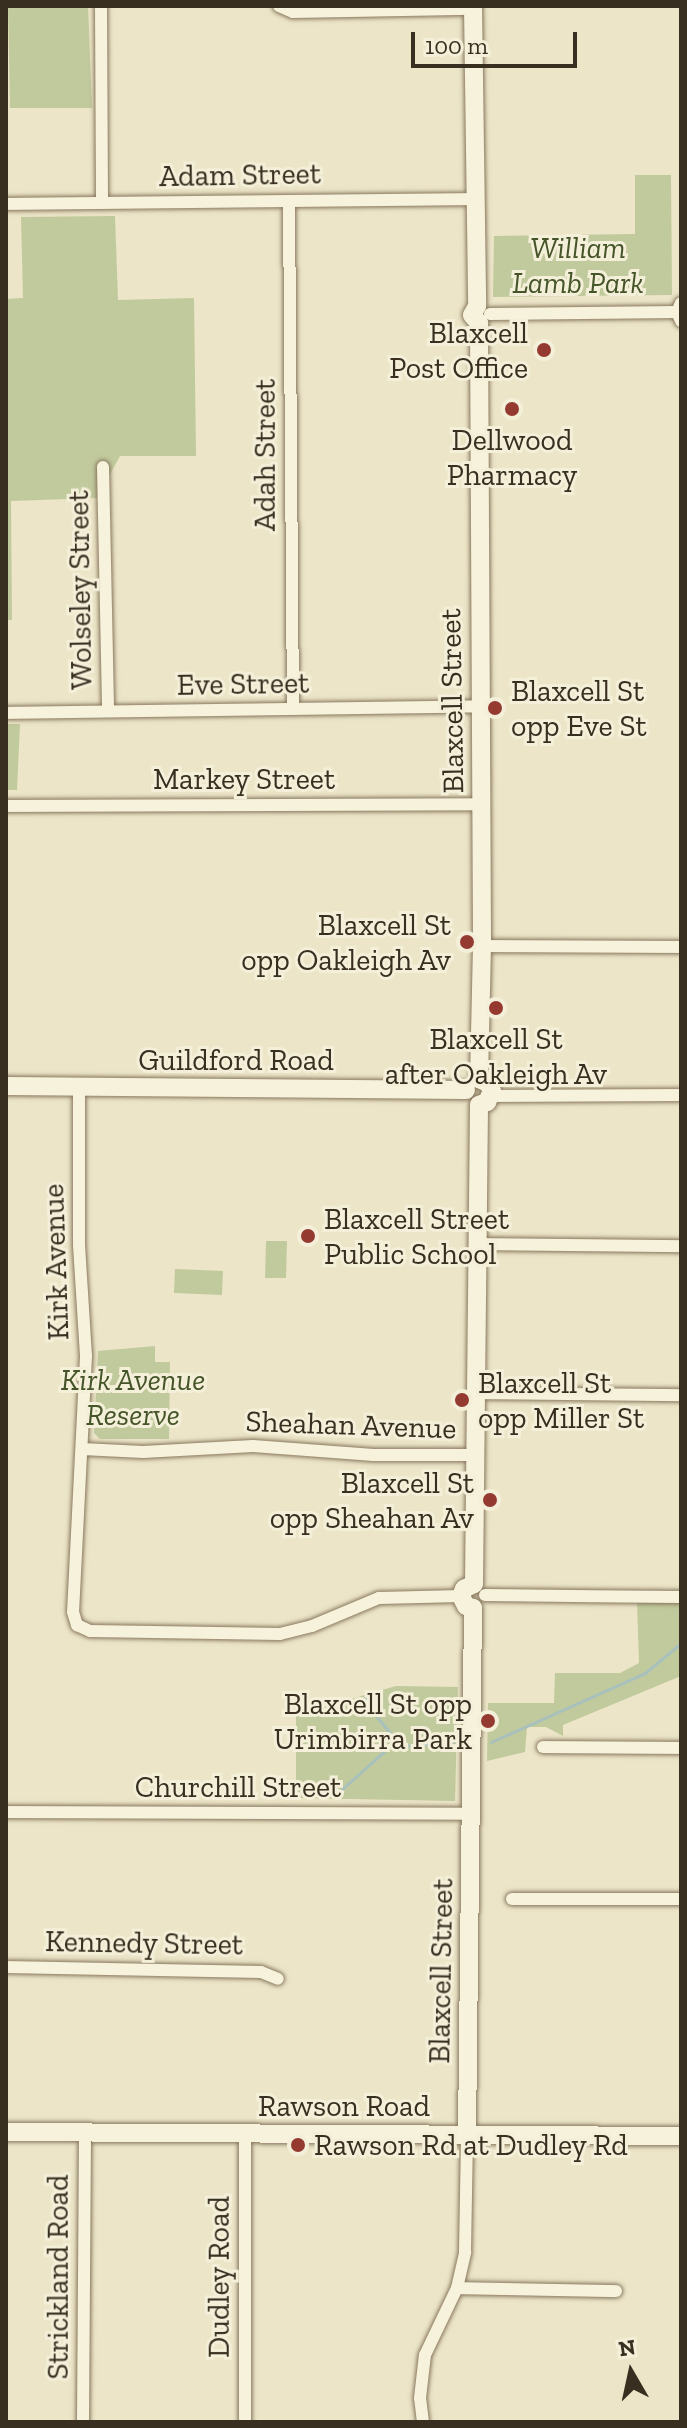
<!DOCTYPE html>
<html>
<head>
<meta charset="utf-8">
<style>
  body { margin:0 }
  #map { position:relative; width:687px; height:2428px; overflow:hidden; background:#ece5c8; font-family:"Zilla Slab",serif }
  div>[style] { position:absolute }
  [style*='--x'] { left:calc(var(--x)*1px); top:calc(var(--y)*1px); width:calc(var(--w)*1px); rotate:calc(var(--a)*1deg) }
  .green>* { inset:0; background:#c1ca9d }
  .stream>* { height:3px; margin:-1.5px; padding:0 1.5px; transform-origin:1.5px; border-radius:1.5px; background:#a9c1bc }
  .roads { filter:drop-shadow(0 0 2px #88785e) drop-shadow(0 0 2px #88785e) }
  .street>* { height:12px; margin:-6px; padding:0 6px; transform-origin:6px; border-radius:6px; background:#f7f2db }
  .secondary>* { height:18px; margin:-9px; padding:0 9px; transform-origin:9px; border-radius:9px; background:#f7f2db }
  .dots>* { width:22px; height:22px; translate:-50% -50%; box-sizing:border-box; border:4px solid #f4efd8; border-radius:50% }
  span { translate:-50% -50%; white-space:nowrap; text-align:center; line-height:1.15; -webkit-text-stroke:6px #f4efd8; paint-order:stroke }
  .street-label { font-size:30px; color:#392f21 }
  .park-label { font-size:30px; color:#455429; font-style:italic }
  .poi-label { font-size:30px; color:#392f21 }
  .right { translate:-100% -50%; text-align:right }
  .left { translate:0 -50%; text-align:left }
  .frame { position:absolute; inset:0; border:8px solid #392f21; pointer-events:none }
  .north { position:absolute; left:591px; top:2332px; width:80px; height:80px; -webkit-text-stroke:6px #f4efd8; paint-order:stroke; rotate:351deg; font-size:22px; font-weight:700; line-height:32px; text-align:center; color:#392f21 }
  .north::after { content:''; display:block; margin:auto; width:28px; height:36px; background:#392f21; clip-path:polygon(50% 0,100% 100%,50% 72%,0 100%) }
  .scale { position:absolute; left:411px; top:32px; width:166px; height:36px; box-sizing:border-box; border:4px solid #392f21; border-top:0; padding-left:10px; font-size:24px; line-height:28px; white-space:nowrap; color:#392f21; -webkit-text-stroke:6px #f4efd8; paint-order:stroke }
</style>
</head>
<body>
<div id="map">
  <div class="green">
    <i style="clip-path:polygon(8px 6px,88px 6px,92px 108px,10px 108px)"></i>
    <i style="clip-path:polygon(635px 175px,671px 175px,672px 295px,493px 297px,494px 236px,635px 234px)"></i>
    <i style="clip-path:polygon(115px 216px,118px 300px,194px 298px,196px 456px,120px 456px,97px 498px,11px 501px,12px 620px,6px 620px,6px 299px,23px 298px,21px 217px)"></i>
    <i style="clip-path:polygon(6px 724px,20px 724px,17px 790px,6px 790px)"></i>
    <i style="clip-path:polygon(266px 1241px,287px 1241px,286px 1278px,265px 1278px)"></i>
    <i style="clip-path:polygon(175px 1269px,223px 1271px,222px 1295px,174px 1293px)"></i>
    <i style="clip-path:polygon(155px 1346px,155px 1362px,170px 1362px,169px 1439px,100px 1439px,94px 1433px,98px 1351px)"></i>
    <i style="clip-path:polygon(681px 1601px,681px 1676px,563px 1725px,563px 1736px,546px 1727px,527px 1727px,525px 1752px,487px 1761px,488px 1703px,554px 1703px,555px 1673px,620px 1673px,639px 1663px,637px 1602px)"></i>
    <i style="clip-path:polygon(396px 1686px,458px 1687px,455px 1801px,296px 1798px,296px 1715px)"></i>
  </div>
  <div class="stream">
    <i style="--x:365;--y:1697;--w:13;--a:67"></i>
    <i style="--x:370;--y:1709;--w:43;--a:49.7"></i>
    <i style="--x:491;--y:1742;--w:169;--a:-24.1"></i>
    <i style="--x:645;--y:1673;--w:47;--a:-39.8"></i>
    <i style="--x:339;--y:1797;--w:7;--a:-74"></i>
    <i style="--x:341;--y:1790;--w:64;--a:-41.9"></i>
    <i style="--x:389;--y:1747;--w:64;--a:-4.5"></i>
  </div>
  <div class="roads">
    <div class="street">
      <i style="--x:101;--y:6;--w:197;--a:89.7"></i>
      <i style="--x:279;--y:6;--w:15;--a:23"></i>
      <i style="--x:293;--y:12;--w:180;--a:-1"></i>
      <i style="--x:289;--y:201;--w:508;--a:89.55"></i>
      <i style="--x:6;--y:204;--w:469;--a:-0.6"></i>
      <i style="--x:681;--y:303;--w:10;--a:114"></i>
      <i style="--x:677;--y:312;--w:10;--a:66"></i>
      <i style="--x:490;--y:314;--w:187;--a:-0.6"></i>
      <i style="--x:103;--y:467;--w:244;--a:88.8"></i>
      <i style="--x:6;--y:713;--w:475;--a:-0.8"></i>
      <i style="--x:6;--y:806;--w:475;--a:-0.2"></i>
      <i style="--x:482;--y:946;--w:199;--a:0.3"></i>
      <i style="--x:79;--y:1087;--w:158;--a:90"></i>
      <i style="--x:79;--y:1245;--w:111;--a:86.4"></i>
      <i style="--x:86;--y:1356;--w:256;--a:92.9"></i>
      <i style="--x:73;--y:1612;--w:14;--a:73"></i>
      <i style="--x:77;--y:1625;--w:14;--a:25"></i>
      <i style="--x:90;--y:1631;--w:190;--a:0.9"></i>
      <i style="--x:280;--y:1634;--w:33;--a:-14"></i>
      <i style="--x:312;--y:1626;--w:73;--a:-22.7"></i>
      <i style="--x:379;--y:1598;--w:82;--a:-1.4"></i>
      <i style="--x:492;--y:1096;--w:189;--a:-0.3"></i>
      <i style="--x:478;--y:1244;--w:203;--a:0.6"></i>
      <i style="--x:476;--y:1393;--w:205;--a:0.6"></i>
      <i style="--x:82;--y:1449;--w:61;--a:2.8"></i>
      <i style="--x:143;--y:1452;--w:110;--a:-3.1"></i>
      <i style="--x:253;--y:1446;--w:121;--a:4.3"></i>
      <i style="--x:374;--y:1455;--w:101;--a:0"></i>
      <i style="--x:485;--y:1595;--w:196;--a:0.6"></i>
      <i style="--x:543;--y:1747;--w:138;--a:0.4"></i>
      <i style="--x:6;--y:1812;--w:464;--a:0.2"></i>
      <i style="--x:512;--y:1899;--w:169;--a:0"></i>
      <i style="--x:6;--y:1967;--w:255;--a:1.1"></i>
      <i style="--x:261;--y:1972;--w:18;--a:22"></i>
      <i style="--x:457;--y:2288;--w:159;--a:1.1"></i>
      <i style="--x:83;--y:2422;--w:289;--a:-89.6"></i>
      <i style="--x:245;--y:2422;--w:289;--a:-90"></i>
      <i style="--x:423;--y:2422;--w:24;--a:-97"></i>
      <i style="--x:420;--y:2398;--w:43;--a:-83.4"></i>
      <i style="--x:425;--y:2355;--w:74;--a:-64.5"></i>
      <i style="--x:457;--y:2288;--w:37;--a:-77"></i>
      <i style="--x:465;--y:2252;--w:117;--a:-89"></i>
    </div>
    <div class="secondary">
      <i style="--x:473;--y:6;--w:300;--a:89.2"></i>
      <i style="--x:477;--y:306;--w:10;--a:119"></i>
      <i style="--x:472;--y:315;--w:11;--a:49"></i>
      <i style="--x:479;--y:323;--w:623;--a:89.72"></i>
      <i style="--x:482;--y:946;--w:133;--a:91.3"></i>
      <i style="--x:6;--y:1086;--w:460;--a:0.5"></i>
      <i style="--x:479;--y:1105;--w:9;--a:-21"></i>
      <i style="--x:487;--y:1102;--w:12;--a:-66"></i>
      <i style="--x:492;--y:1091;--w:9;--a:-117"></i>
      <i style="--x:488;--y:1083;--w:10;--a:-156"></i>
      <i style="--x:474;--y:1584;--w:479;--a:-89.4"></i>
      <i style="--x:473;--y:1608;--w:7;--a:-164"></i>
      <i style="--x:466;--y:1606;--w:11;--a:-117"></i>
      <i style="--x:461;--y:1596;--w:8;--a:-67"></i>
      <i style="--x:464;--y:1589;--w:11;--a:-27"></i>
      <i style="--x:6;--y:2132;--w:675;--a:0.34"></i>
      <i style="--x:467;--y:2135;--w:527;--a:-89.35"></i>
    </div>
  </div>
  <div class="dots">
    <i style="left:544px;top:350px;background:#943a31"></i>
    <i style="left:512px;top:409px;background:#943a31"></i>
    <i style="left:495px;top:708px;background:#943a31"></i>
    <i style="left:467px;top:942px;background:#943a31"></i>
    <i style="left:496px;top:1008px;background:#943a31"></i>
    <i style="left:308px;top:1236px;background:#943a31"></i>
    <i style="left:462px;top:1400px;background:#943a31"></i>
    <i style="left:490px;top:1500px;background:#943a31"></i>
    <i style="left:488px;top:1721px;background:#943a31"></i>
    <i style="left:298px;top:2145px;background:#943a31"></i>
  </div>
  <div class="street-label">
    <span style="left:240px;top:175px;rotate:-1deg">Adam Street</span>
    <span style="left:265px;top:455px;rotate:-90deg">Adah Street</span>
    <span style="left:80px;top:590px;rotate:-91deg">Wolseley Street</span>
    <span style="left:243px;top:684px;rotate:-1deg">Eve Street</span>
    <span style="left:452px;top:701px;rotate:-91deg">Blaxcell Street</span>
    <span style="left:244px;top:779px">Markey Street</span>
    <span style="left:236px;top:1060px">Guildford Road</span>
    <span style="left:56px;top:1262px;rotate:-92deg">Kirk Avenue</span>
    <span style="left:351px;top:1425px;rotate:2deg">Sheahan Avenue</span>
    <span style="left:238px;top:1787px">Churchill Street</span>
    <span style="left:144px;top:1943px;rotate:1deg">Kennedy Street</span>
    <span style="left:441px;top:1971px;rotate:-89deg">Blaxcell Street</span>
    <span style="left:344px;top:2106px">Rawson Road</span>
    <span style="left:58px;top:2277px;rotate:-90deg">Strickland Road</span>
    <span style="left:219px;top:2277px;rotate:-90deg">Dudley Road</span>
  </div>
  <div class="park-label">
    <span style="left:578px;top:265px">William<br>Lamb Park</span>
    <span style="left:133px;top:1397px">Kirk Avenue<br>Reserve</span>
  </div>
  <div class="poi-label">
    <span class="right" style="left:528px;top:350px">Blaxcell<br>Post Office</span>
    <span style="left:512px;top:457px">Dellwood<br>Pharmacy</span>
    <span class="left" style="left:511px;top:708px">Blaxcell St<br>opp Eve St</span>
    <span class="right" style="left:451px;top:942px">Blaxcell St<br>opp Oakleigh Av</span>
    <span style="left:496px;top:1056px">Blaxcell St<br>after Oakleigh Av</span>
    <span class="left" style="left:324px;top:1236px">Blaxcell Street<br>Public School</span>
    <span class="left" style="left:478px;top:1400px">Blaxcell St<br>opp Miller St</span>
    <span class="right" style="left:474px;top:1500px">Blaxcell St<br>opp Sheahan Av</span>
    <span class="right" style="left:472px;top:1721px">Blaxcell St opp<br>Urimbirra Park</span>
    <span class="left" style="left:314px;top:2145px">Rawson Rd at Dudley Rd</span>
  </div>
  <div class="frame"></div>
  <div class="north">N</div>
  <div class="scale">100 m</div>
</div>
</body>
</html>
